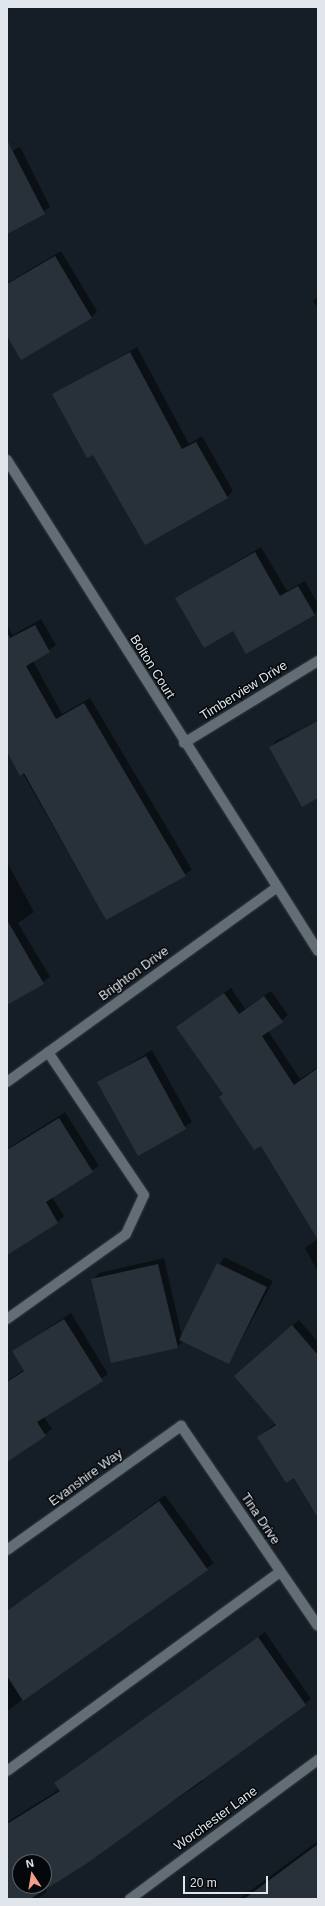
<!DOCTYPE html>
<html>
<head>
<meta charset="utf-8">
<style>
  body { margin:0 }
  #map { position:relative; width:325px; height:1906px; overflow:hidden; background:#151e26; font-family:Helvetica,sans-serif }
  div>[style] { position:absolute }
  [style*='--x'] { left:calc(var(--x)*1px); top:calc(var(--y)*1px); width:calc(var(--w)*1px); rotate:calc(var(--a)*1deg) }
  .shadow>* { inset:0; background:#0007 }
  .building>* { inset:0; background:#28313a }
  .roads { filter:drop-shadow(0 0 1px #343940) drop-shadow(0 0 1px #343940) }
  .lane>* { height:10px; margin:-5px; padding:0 5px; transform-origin:5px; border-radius:5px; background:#626d76 }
  .street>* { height:10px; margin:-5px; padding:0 5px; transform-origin:5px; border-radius:5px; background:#626d76 }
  span { translate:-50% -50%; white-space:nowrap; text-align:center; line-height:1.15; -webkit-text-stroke:3px #05080b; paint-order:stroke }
  .street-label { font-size:13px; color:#e0e6ec }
  .frame { position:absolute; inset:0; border:8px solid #e0e6ec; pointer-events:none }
  .north { position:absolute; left:12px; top:1854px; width:40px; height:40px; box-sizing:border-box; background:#05080b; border:1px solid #5d6165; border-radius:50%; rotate:348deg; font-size:11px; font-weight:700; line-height:16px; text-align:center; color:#e0e6ec }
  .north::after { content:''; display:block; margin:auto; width:14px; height:18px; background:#f49e89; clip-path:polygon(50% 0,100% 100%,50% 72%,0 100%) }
  .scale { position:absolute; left:183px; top:1876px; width:85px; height:18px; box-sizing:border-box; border:2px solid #e0e6ec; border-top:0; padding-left:5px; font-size:12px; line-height:14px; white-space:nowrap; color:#e0e6ec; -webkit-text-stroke:3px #05080b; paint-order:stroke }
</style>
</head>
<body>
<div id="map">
  <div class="shadow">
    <i style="clip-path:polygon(20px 147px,50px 207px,7px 233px,7px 154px)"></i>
    <i style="clip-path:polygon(61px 251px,97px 311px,91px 318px,7px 334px,7px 283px)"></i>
    <i style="clip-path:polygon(318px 296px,318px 308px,313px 301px)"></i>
    <i style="clip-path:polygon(137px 347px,189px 444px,202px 436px,233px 491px,227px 497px,93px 454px,54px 394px)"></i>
    <i style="clip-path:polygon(261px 547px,287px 591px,305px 581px,318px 604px,315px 615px,233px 630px,176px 598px)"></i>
    <i style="clip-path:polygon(41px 619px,56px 645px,33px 661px,62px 714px,90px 698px,192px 870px,106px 919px,7px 746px,7px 625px,13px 635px)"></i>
    <i style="clip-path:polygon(318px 719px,276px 742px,318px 722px,318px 797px,270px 748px,276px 741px)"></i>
    <i style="clip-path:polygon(7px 862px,34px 912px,18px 923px,50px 977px,7px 1004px)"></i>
    <i style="clip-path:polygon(231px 988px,245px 1009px,271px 991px,288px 1015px,268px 1031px,300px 1079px,318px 1067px,318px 1238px,261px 1145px,177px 1027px)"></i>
    <i style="clip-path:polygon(152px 1050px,192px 1122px,139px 1154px,99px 1083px)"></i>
    <i style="clip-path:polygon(65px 1112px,99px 1166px,52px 1197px,64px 1216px,58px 1222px,10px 1252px,7px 1149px)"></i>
    <i style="clip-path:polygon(318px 1239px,318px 1272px,305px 1248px)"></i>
    <i style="clip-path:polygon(224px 1257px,273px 1281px,229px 1363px,183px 1341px,177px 1347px,93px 1279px,99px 1273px,164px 1258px,182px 1337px)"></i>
    <i style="clip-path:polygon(71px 1313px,108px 1374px,43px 1416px,52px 1429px,7px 1461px,7px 1381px,25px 1369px,13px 1351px)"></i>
    <i style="clip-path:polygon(299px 1320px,318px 1342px,318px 1517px,294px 1477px,258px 1437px,276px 1423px,241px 1370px)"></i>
    <i style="clip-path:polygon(165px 1495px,214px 1563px,7px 1711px,7px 1614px)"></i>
    <i style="clip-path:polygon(evenodd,265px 1632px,311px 1699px,206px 1774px,202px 1782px,45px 1888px,47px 1891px,38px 1899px,7px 1899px,7px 1822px,60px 1789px,55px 1783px,62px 1777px,265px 1632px,20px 1862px,44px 1862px,44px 1886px,20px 1886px,20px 1862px)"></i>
    <i style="clip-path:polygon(318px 1841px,318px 1899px,239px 1899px)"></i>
  </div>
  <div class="building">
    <i style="clip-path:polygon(7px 140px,45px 214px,7px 234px)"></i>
    <i style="clip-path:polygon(55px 256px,92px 318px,21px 360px,7px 336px,7px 284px)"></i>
    <i style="clip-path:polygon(130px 352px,182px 449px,196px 442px,228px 498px,145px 545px,93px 455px,87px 458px,52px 394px)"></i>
    <i style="clip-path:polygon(255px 552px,280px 596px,298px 586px,315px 615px,246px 654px,233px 631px,204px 648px,175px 598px)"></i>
    <i style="clip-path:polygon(35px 625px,50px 652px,26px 666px,56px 719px,84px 703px,186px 876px,106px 920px,24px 773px,20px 776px,7px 752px,7px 632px,10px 638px)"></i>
    <i style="clip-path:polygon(318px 721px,318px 798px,302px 807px,269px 747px)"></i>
    <i style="clip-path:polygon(7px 920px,44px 984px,7px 1005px)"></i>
    <i style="clip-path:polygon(224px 993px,239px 1014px,264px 996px,283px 1022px,262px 1036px,294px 1085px,318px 1068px,318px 1240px,261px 1146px,254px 1150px,219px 1097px,223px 1094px,176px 1027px)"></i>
    <i style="clip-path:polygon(146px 1056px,186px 1129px,138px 1156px,97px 1082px)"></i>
    <i style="clip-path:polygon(59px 1118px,93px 1172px,46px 1202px,58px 1223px,7px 1255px,7px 1150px)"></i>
    <i style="clip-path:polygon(217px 1263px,267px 1287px,229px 1364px,179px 1340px)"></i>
    <i style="clip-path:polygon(158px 1264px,178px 1348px,111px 1363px,91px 1279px)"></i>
    <i style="clip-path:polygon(64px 1319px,103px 1381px,37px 1422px,46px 1436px,7px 1462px,7px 1382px,24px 1371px,12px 1351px)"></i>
    <i style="clip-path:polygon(292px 1325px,318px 1355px,318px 1518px,294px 1478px,286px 1483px,257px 1437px,276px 1425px,234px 1376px)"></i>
    <i style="clip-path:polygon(159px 1501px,208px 1570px,23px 1701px,7px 1676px,7px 1611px)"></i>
    <i style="clip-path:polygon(evenodd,258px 1637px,306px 1705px,86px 1864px,30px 1899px,7px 1899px,7px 1824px,60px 1791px,54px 1783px,258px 1637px,20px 1862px,44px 1862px,44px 1886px,20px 1886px,20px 1862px)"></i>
    <i style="clip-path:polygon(318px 1844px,318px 1899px,244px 1899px)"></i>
  </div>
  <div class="roads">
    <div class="lane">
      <i style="--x:7;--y:1319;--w:146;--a:-35.5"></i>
      <i style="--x:126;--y:1234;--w:43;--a:-65.2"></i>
      <i style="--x:144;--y:1195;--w:172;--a:-123.9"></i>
      <i style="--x:7;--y:1771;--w:338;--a:-36.1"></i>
    </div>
    <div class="street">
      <i style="--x:7;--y:460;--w:581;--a:57.65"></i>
      <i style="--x:184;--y:743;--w:157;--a:-31.5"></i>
      <i style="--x:7;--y:1082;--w:332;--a:-35.8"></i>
      <i style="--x:7;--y:1550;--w:214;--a:-35.5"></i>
      <i style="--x:181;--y:1426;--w:242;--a:55.6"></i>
      <i style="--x:130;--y:1899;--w:234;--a:-36.5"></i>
    </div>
  </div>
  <div class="street-label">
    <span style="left:152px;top:667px;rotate:58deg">Bolton Court</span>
    <span style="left:244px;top:691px;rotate:-32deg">Timberview Drive</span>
    <span style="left:134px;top:974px;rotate:-36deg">Brighton Drive</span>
    <span style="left:86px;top:1478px;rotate:-36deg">Evanshire Way</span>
    <span style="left:260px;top:1519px;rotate:56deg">Tina Drive</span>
    <span style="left:216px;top:1819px;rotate:-36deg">Worchester Lane</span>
  </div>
  <div class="frame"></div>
  <div class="north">N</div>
  <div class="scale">20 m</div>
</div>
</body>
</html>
